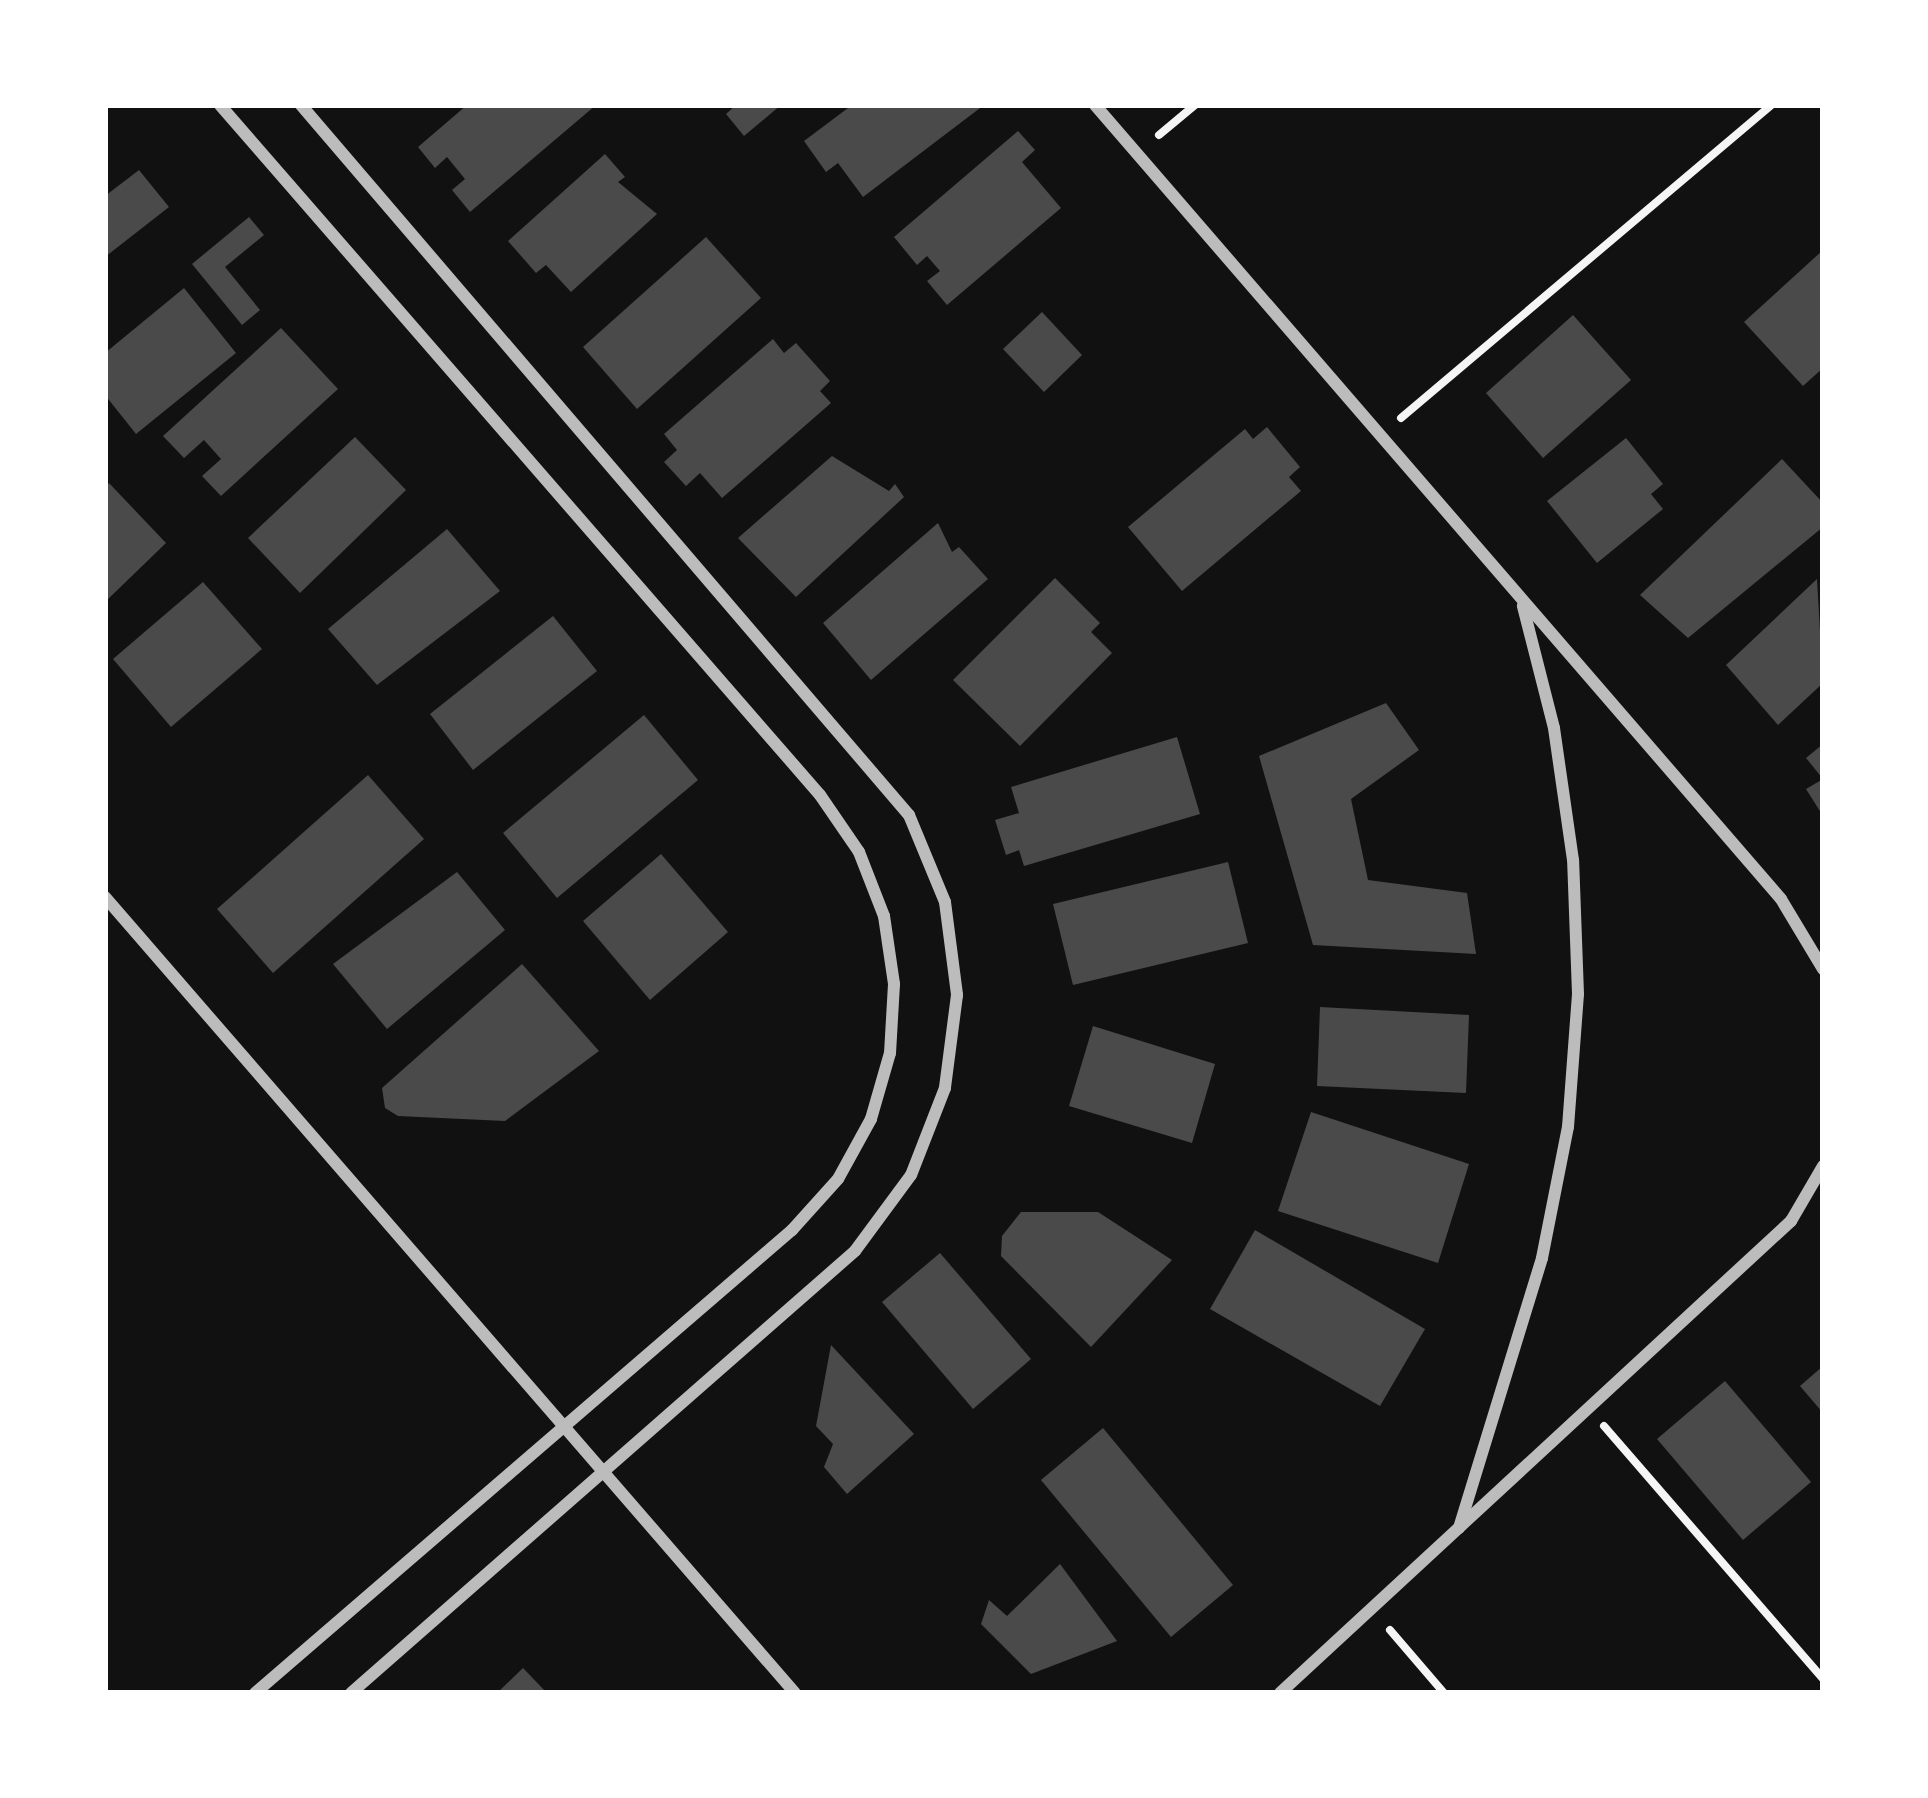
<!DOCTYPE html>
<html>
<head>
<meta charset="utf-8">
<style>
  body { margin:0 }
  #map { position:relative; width:1928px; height:1798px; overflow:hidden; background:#111; font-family:"Noto Sans",sans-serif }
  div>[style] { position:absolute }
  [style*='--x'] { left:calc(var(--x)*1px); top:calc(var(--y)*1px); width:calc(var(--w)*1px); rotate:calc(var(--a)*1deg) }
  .building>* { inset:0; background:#4a4a4a }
  .path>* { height:8px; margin:-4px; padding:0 4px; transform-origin:4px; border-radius:4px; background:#f5f5f5 }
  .minor>* { height:12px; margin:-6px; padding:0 6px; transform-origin:6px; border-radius:6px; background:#bcbcbc }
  span { translate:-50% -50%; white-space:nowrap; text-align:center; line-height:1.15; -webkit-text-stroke:9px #fff; paint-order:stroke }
  .frame { position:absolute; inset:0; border:108px solid #fff; pointer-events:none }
</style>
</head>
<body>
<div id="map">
  <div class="building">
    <i style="clip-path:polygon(467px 105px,596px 105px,470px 212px,452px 190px,465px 179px,447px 157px,435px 168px,418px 147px)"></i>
    <i style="clip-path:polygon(736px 105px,781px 105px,744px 136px,726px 114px)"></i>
    <i style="clip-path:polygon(852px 105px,984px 105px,863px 197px,838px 163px,826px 172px,804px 141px)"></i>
    <i style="clip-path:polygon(1018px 131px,1035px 150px,1022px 162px,1061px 208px,947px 305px,927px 281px,940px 271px,927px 256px,917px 265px,894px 237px)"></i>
    <i style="clip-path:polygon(605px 154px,625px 177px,618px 182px,657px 214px,571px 292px,546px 265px,536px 273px,508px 241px)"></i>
    <i style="clip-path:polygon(139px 170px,169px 207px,105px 257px,105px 196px)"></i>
    <i style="clip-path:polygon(249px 217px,264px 235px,225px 267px,260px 310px,242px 325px,192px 264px)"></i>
    <i style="clip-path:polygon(706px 237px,761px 298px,637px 409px,583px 347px)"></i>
    <i style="clip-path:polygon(1823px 250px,1823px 368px,1803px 386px,1744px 322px)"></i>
    <i style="clip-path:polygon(184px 288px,236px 353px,136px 434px,105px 395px,105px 353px)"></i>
    <i style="clip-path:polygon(1042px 312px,1082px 355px,1044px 392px,1003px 349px)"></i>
    <i style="clip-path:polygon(1573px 315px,1631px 380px,1543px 458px,1486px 393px)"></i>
    <i style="clip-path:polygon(281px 328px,338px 389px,221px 496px,202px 476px,221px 459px,204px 440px,184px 458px,163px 436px)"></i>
    <i style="clip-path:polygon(773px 339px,784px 353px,796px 343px,830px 381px,820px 391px,831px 403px,722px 498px,700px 473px,686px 486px,664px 462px,677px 450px,664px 434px)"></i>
    <i style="clip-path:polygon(1267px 427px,1300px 467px,1289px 477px,1301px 491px,1182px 591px,1128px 527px,1245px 429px,1253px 439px)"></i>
    <i style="clip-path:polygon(355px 437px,406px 490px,300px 593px,248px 538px)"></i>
    <i style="clip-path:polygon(1626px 438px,1663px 484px,1651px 494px,1663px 509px,1597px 563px,1547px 501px)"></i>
    <i style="clip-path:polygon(832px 456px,889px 491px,895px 484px,904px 497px,796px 597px,738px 538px)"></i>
    <i style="clip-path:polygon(1782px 459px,1823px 503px,1823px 527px,1688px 638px,1640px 595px)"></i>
    <i style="clip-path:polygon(109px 483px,166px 543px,105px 602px,105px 487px)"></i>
    <i style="clip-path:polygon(938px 523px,952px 552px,959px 547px,988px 579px,871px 680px,823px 623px)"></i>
    <i style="clip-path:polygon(447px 529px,500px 591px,377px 685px,328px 629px)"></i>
    <i style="clip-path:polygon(1055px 578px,1100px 623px,1091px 632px,1112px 653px,1020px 746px,953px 680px)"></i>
    <i style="clip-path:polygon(1817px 579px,1823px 683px,1778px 725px,1726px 665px)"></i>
    <i style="clip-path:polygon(203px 582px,262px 649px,171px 727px,113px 659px)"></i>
    <i style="clip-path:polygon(553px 616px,597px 671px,473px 770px,430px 714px)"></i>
    <i style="clip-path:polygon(1386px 703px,1419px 750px,1351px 799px,1368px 880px,1467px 893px,1476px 954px,1313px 945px,1259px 756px)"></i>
    <i style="clip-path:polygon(644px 715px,698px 780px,557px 898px,503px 833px)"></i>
    <i style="clip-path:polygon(1177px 737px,1200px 814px,1024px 866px,1019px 850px,1006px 855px,995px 820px,1019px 813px,1011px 787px)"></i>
    <i style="clip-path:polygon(1823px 744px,1823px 779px,1806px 758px)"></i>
    <i style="clip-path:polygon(368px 775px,424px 839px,273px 973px,217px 909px)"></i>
    <i style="clip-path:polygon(1823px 779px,1823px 816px,1806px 789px)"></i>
    <i style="clip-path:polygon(661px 854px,728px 932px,650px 1000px,583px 921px)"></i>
    <i style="clip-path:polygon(1228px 862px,1248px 943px,1073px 985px,1053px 904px)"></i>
    <i style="clip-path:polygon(457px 872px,505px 930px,387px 1029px,333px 964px)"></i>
    <i style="clip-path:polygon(522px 964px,599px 1051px,505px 1121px,398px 1116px,385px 1108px,382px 1088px)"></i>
    <i style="clip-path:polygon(1320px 1007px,1469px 1015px,1466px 1093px,1317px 1086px)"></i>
    <i style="clip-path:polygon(1093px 1026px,1215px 1064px,1192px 1143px,1069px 1106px)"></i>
    <i style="clip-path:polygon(1311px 1112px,1469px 1164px,1438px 1263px,1278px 1211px)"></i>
    <i style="clip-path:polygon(1021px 1212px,1098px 1212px,1172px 1260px,1091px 1347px,1001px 1256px,1002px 1236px)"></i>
    <i style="clip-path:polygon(1255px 1230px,1425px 1329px,1380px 1406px,1210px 1309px)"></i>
    <i style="clip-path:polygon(940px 1253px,1031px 1359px,973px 1409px,882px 1302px)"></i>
    <i style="clip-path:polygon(831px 1345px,914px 1434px,847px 1494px,824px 1467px,833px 1444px,816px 1426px)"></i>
    <i style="clip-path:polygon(1823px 1366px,1823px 1413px,1800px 1386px)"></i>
    <i style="clip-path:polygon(1725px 1381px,1811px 1482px,1743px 1540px,1657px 1439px)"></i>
    <i style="clip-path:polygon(1103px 1428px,1233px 1585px,1171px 1637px,1041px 1480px)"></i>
    <i style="clip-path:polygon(1060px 1564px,1117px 1641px,1031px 1674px,981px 1624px,989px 1600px,1007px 1616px)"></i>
    <i style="clip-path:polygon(523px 1668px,547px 1693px,497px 1693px)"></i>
  </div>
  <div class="path">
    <i style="--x:1159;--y:135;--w:47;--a:-39.8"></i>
    <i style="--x:1401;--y:418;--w:485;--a:-40.2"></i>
    <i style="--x:1604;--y:1426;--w:335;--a:49.1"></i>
    <i style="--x:1390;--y:1630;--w:83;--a:49.4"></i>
  </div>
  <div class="minor">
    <i style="--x:220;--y:105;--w:914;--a:48.99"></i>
    <i style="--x:820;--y:795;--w:69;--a:55.6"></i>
    <i style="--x:859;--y:852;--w:69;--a:68.7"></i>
    <i style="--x:884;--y:916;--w:69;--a:81.6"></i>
    <i style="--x:894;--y:984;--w:69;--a:93.3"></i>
    <i style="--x:890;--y:1053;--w:69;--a:106.1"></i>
    <i style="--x:871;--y:1119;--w:68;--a:118.8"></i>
    <i style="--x:838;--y:1179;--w:69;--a:132"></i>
    <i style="--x:792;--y:1230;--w:709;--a:139.23"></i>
    <i style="--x:301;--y:105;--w:935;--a:49.43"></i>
    <i style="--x:909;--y:815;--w:94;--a:67.5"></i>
    <i style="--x:945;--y:902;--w:94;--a:82.6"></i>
    <i style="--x:957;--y:995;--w:94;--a:97.4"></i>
    <i style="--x:945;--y:1088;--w:93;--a:111.3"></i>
    <i style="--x:911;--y:1175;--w:94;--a:126.4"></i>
    <i style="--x:855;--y:1251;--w:670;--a:138.75"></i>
    <i style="--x:1095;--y:105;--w:1049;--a:49.17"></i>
    <i style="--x:1781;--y:899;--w:82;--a:59"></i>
    <i style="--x:105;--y:897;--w:1053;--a:49.08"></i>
    <i style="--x:1459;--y:1528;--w:282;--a:-72.9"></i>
    <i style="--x:1542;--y:1258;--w:134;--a:-78.8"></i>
    <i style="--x:1568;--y:1127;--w:133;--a:-85.7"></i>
    <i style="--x:1578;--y:994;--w:134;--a:-92.1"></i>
    <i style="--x:1573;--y:860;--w:133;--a:-98.2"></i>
    <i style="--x:1554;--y:728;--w:126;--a:-104.3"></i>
    <i style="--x:1280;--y:1693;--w:696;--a:-42.73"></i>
    <i style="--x:1791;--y:1221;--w:64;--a:-59.8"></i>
  </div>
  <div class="frame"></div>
</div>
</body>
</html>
